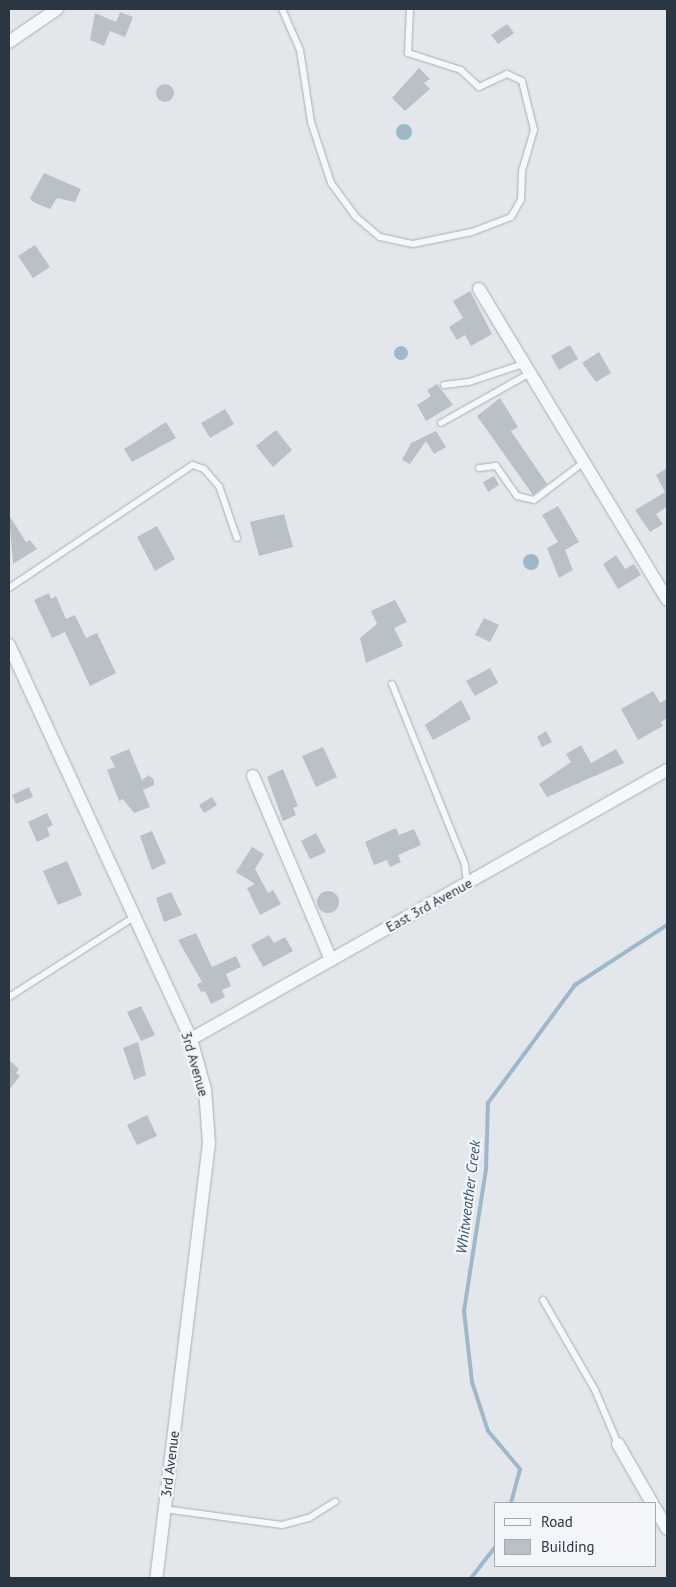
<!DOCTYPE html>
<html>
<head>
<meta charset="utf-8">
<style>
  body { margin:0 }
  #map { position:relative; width:676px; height:1587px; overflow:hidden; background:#e3e7eb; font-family:"PT Sans",sans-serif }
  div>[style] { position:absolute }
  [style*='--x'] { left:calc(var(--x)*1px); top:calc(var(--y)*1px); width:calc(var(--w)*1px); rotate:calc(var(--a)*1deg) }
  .water>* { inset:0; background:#9eb8ca }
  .round { border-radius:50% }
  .stream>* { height:4px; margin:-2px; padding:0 2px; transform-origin:2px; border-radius:2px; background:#9eb8ca }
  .building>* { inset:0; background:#bac0c8 }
  .roads { filter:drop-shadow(0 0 1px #a8aeb5) drop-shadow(0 0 1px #a8aeb5) }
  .lane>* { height:6px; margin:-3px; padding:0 3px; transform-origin:3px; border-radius:3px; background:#f6f7f9 }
  .street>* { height:12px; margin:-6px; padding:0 6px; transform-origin:6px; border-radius:6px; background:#f6f7f9 }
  span { translate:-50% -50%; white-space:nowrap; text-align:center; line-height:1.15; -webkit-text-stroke:4.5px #f3f5f8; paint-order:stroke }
  .street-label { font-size:14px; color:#2b3643 }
  .water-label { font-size:15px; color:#355877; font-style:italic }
  .frame { position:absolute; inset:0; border:10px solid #2b3643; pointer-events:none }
  .legend { position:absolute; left:494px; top:1502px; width:162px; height:65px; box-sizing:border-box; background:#f3f5f8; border:1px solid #a3a9b0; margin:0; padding:6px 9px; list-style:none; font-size:15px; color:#2b3643 }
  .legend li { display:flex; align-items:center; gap:10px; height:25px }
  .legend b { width:25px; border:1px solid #a3a9b0 }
</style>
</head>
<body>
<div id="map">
  <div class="water">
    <i class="round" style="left:396px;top:124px;width:16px;height:16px"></i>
    <i class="round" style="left:394px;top:346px;width:14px;height:14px"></i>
    <i class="round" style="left:523px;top:554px;width:16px;height:16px"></i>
  </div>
  <div class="stream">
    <i style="--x:511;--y:1503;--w:35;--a:-75"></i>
    <i style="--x:520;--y:1469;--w:50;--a:-130.1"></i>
    <i style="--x:488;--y:1431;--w:52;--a:-108.1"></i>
    <i style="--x:472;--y:1382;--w:71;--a:-96.4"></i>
    <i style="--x:464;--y:1311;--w:144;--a:-81.2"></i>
    <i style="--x:486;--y:1169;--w:66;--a:-88.3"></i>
    <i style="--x:488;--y:1103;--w:147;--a:-53.6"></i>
    <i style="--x:575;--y:985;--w:110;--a:-33.1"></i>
    <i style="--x:471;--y:1578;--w:39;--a:-52"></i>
  </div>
  <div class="building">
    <i style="clip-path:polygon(120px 12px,133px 17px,125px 37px,110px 31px,104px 46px,90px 40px,95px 13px,116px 22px)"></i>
    <i style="clip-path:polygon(507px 24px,514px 33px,498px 44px,491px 35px)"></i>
    <i style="clip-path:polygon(419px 68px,430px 79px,424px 83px,430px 89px,405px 111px,392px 98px)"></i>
    <i class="round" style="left:156px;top:84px;width:18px;height:18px"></i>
    <i style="clip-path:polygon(44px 173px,81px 189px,75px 202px,57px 198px,50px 209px,33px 202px,30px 198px)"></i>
    <i style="clip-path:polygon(35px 245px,50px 267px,33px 278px,18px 256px)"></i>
    <i style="clip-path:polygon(470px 291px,492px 334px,471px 346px,465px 335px,457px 340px,449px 327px,463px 318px,453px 301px)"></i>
    <i style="clip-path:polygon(570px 345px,578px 359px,559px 370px,551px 356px)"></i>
    <i style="clip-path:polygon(599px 352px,611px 373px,596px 382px,582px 363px)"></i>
    <i style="clip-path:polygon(437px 384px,453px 405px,426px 421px,417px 405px,431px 396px,427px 390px)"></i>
    <i style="clip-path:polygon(500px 398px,518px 427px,511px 431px,547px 484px,533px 495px,477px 416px)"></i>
    <i style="clip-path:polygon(225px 409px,234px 424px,210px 438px,201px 423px)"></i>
    <i style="clip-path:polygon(166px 422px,176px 438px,132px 462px,124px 449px)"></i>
    <i style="clip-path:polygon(276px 430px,292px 450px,273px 467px,256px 446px)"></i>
    <i style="clip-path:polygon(436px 431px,446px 447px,434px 454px,426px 441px,410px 464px,402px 460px,411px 443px)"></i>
    <i style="clip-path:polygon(667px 468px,667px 507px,656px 514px,663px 524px,650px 532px,635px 510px,665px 492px,656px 475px)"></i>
    <i style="clip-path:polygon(494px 476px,499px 485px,488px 492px,483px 482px)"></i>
    <i style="clip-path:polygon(558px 506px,579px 542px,565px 550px,573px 570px,559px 578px,547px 548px,558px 542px,542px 515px)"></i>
    <i style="clip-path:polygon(284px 514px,293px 547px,259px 556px,250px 522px)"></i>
    <i style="clip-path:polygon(9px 515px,26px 542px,30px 540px,37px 549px,13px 564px)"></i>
    <i style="clip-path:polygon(157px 526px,175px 559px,155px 571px,137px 537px)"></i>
    <i style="clip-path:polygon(616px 555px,625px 569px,634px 564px,641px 575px,618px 589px,603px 564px)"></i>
    <i style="clip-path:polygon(49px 593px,51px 599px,56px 596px,66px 619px,75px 615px,86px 638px,97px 633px,116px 673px,90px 686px,65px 632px,52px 638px,34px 600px)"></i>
    <i style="clip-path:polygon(395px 600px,407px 622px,394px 628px,403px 646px,366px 663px,360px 638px,377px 624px,371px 611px)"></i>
    <i style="clip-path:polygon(484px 618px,499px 625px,490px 642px,475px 635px)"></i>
    <i style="clip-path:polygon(490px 668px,498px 683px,475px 696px,466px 681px)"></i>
    <i style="clip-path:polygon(653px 691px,660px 703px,667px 699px,667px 718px,661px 722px,663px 726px,638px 740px,621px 709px)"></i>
    <i style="clip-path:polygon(461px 700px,471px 719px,433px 740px,425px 725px)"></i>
    <i style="clip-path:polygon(546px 731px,552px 742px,542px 747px,537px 737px)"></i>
    <i style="clip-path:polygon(581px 745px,591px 763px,616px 749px,624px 763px,547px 797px,539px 784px,571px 762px,566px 754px)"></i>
    <i style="clip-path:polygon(323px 747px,337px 777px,316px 787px,302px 756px)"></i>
    <i style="clip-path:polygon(129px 749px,142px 780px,149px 775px,154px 780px,154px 785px,143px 790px,150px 807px,134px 813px,123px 799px,119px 801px,107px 770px,115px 767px,110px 757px)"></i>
    <i style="clip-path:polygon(283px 769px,298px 806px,293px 808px,296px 815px,283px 821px,267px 777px)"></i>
    <i style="clip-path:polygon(29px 787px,33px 797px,16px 804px,12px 795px)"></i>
    <i style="clip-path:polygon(212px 797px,217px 805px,204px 813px,199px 805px)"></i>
    <i style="clip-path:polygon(47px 813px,53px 825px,47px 828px,50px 836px,37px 842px,28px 822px)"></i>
    <i style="clip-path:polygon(396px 828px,399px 835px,414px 829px,421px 845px,398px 855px,401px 862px,390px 867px,387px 860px,374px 865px,365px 842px)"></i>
    <i style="clip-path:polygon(152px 831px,166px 863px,152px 870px,140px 836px)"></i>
    <i style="clip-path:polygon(316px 833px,326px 852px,310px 859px,301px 841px)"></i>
    <i style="clip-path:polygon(252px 847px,264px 854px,255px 869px,268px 893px,273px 890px,281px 904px,260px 915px,247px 888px,255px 884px,236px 872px)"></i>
    <i style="clip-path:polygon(67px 861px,82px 895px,58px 905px,43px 871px)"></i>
    <i class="round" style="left:317px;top:891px;width:22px;height:22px"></i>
    <i style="clip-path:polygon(171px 892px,182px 915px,164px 922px,156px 898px)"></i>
    <i style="clip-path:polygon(196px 933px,212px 967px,236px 956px,241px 967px,226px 974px,231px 986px,222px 990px,225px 997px,211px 1004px,205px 991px,201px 992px,197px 984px,202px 982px,178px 940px)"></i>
    <i style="clip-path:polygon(269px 935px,274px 943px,285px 937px,293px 951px,263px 967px,251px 945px)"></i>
    <i style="clip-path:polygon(141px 1006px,155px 1035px,141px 1041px,127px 1012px)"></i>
    <i style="clip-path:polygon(138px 1042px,146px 1075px,134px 1080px,123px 1048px)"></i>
    <i style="clip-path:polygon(9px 1060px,19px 1069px,16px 1073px,20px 1076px,9px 1090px)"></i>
    <i style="clip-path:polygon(147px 1115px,157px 1136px,137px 1145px,127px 1125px)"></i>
  </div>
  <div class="roads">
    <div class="lane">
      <i style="--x:282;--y:9;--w:45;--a:66.3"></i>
      <i style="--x:300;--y:50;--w:73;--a:81.3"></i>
      <i style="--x:311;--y:122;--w:64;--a:71.8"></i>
      <i style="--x:331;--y:183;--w:42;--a:53.7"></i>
      <i style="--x:356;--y:217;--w:31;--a:40"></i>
      <i style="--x:380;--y:237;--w:34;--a:12"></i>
      <i style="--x:413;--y:244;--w:60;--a:-11.5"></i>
      <i style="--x:472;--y:232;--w:42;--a:-21"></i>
      <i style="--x:511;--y:217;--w:20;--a:-60"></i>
      <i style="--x:521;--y:200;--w:29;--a:-88"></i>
      <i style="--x:522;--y:171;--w:43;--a:-73.7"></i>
      <i style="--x:534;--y:130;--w:50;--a:-103.8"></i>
      <i style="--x:522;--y:81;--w:17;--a:-155"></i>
      <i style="--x:507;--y:74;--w:31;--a:155"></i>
      <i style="--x:479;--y:87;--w:25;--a:-137"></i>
      <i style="--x:461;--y:70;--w:56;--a:-162.2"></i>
      <i style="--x:408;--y:53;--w:44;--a:-87.4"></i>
      <i style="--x:444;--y:385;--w:25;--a:-7"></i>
      <i style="--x:469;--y:382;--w:60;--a:-18.4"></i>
      <i style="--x:441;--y:423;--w:104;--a:-29.3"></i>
      <i style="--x:479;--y:468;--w:17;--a:-7"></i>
      <i style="--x:496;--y:466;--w:37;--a:55"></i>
      <i style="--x:517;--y:496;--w:17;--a:13"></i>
      <i style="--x:534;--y:500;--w:63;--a:-37.2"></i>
      <i style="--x:9;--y:588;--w:221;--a:-33.8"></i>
      <i style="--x:193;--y:465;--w:12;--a:20"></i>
      <i style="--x:204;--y:469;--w:23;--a:49"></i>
      <i style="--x:219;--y:486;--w:55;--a:70.9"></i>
      <i style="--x:392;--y:684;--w:195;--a:68"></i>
      <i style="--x:465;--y:865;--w:18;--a:84"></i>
      <i style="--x:9;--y:997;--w:148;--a:-32.6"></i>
      <i style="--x:543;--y:1300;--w:104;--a:60"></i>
      <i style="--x:595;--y:1390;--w:59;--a:66.9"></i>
      <i style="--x:164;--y:1509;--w:119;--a:7.7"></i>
      <i style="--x:282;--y:1525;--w:28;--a:-15"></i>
      <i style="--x:309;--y:1518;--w:31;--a:-32"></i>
    </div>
    <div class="street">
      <i style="--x:9;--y:42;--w:58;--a:-34.5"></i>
      <i style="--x:479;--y:289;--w:363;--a:58.8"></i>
      <i style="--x:9;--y:645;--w:434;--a:65.2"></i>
      <i style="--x:191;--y:1039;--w:52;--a:74.4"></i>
      <i style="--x:205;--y:1089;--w:54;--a:85.8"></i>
      <i style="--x:209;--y:1143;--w:438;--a:96.9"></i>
      <i style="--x:253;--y:776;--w:200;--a:67"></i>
      <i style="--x:191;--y:1039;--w:547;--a:-29.47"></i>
      <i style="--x:618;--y:1444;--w:68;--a:60"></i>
      <i style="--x:655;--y:1508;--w:24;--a:60"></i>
    </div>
  </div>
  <div class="street-label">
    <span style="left:429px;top:905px;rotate:-29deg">East 3rd Avenue</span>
    <span style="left:195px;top:1064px;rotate:74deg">3rd Avenue</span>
    <span style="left:170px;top:1464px;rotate:-83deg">3rd Avenue</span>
  </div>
  <div class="water-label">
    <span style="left:468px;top:1197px;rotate:-83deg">Whitweather Creek</span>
  </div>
  <div class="frame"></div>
  <ul class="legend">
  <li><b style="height:6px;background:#f6f7f9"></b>Road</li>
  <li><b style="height:14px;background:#bac0c8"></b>Building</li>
  </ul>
</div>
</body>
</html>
